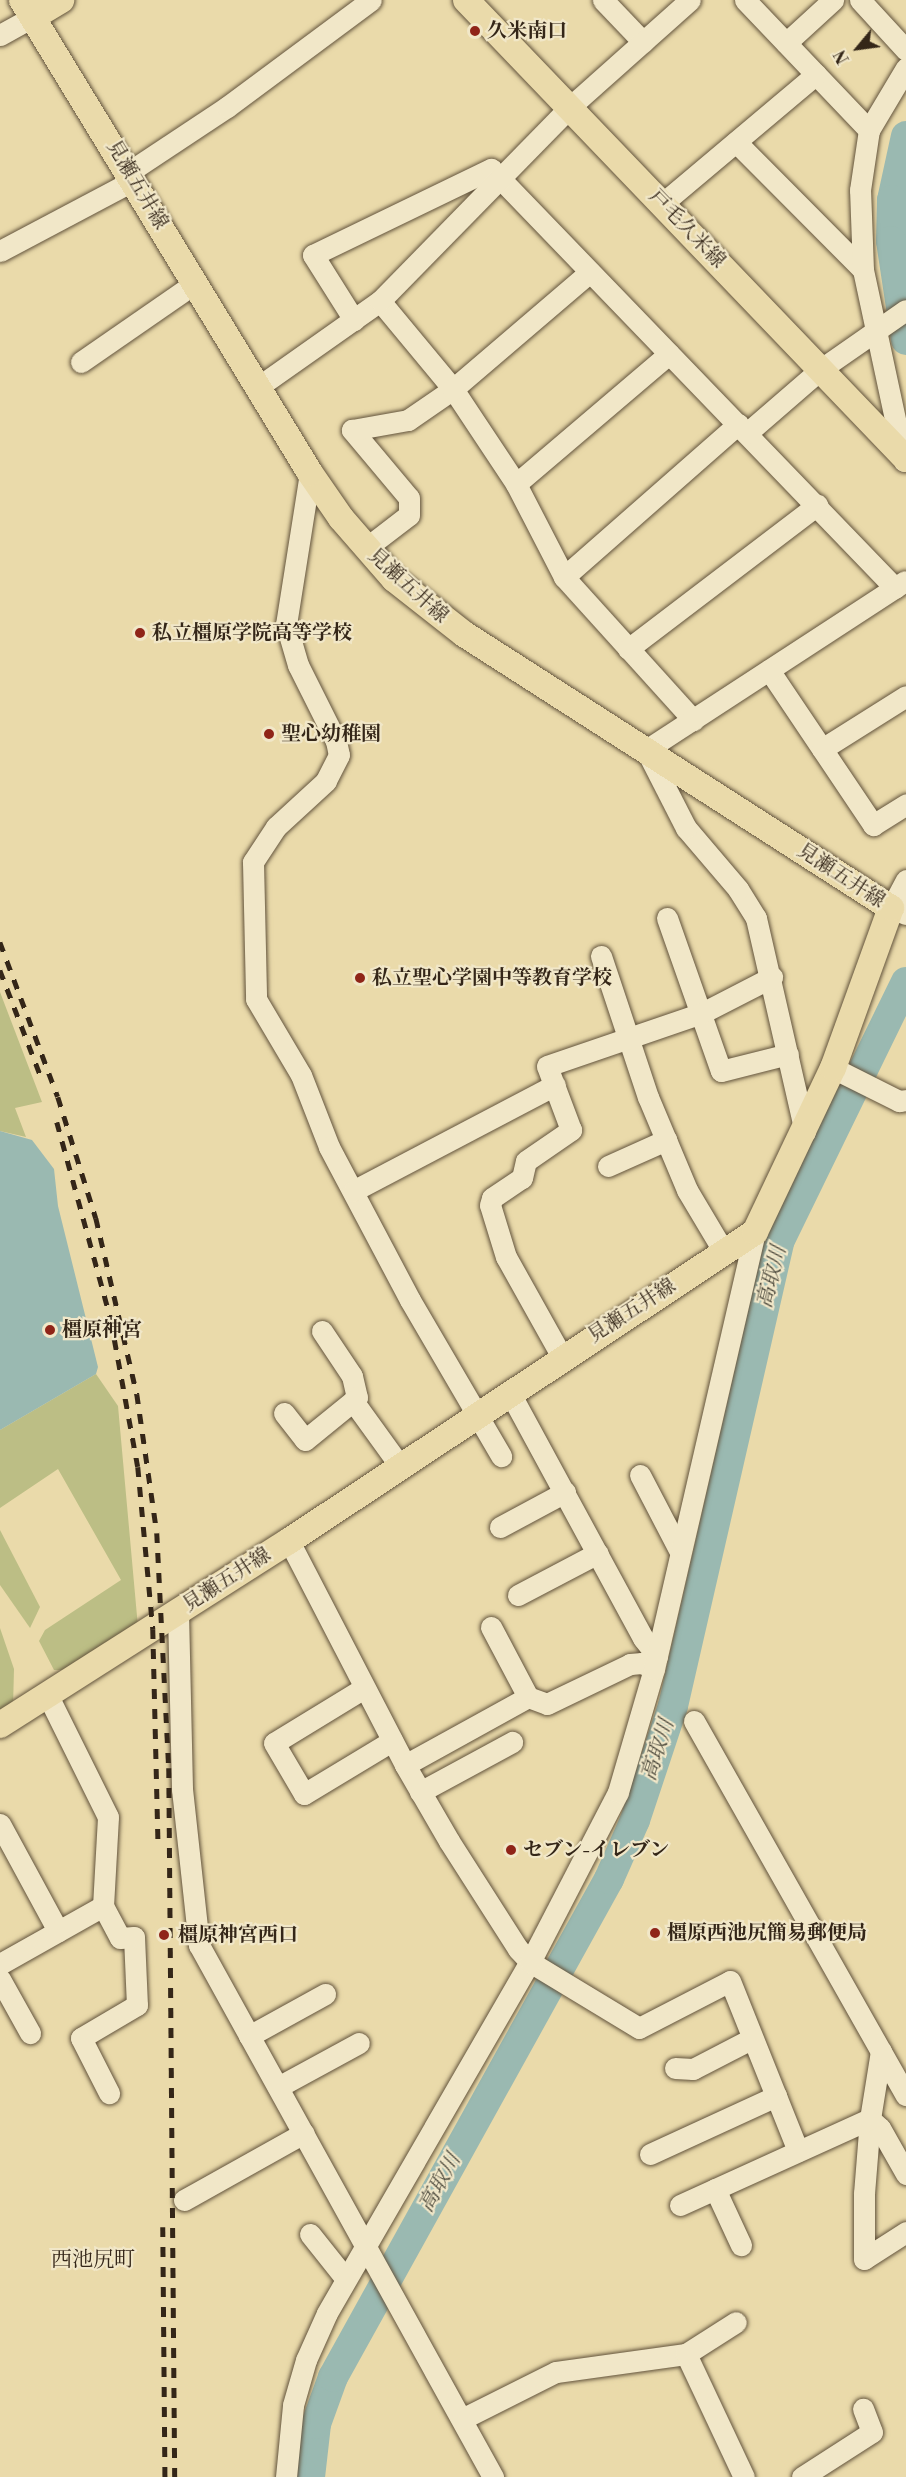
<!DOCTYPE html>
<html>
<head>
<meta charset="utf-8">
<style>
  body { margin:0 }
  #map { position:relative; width:906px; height:2477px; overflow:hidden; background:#eadaaa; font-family:"Libre Bodoni","Noto Serif JP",serif }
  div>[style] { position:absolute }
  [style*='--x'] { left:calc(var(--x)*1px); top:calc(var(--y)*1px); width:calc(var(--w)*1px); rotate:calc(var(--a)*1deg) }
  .green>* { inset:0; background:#bcbe85 }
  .water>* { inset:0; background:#9ab9b1 }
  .river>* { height:30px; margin:-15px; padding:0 15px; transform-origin:15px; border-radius:15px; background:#9ab9b1 }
  .roads { filter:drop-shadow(0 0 2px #62533c) drop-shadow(0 0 2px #62533c) }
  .minor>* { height:21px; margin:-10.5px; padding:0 10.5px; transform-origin:10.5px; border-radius:10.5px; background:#f1e7c8 }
  .major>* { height:26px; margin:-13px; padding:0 13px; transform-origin:13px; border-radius:13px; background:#eadaaa }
  .rail>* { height:4.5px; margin-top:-2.25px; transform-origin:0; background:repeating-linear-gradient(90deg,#342618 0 10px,transparent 0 20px) }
  .dots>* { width:16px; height:16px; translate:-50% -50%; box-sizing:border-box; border:3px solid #f1e7c8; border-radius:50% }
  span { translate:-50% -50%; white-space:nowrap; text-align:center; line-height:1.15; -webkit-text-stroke:4.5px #f1e7c8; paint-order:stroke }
  .poi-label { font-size:20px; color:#342618; font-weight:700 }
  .left { translate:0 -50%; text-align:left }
  .street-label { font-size:20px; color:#342618 }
  .water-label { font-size:21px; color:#4e4b3e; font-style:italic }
  .neighbourhood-label { font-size:21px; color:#342618 }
  .north { position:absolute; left:828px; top:18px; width:60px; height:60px; -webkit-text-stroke:4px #f1e7c8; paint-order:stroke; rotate:241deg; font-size:16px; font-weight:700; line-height:24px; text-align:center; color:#342618 }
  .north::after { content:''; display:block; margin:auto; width:21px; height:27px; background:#342618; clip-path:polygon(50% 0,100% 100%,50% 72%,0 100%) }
</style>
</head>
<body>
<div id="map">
  <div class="green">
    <i style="clip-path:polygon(0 992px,42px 1102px,15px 1108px,26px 1137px,0 1131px)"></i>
    <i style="clip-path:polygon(96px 1374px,118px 1406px,138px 1627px,66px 1670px,54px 1670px,39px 1641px,45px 1630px,121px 1580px,58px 1469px,0 1508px,0 1430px)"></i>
    <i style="clip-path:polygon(0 1530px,40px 1607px,30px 1628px,0 1585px)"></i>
    <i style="clip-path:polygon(0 1628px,14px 1669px,13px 1707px,0 1716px)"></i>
  </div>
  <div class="water">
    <i style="clip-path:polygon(0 1131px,32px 1140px,54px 1169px,58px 1206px,98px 1367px,96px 1374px,0 1430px)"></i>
  </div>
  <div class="river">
    <i style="--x:906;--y:136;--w:66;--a:102.3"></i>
    <i style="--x:892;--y:200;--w:41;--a:91.4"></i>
    <i style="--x:891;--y:241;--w:100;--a:81.4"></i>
    <i style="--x:310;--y:2477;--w:53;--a:-83.5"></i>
    <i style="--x:316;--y:2424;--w:50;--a:-70.1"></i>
    <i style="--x:333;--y:2377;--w:569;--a:-61"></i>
    <i style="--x:609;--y:1879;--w:64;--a:-66.2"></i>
    <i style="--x:635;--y:1820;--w:120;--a:-71.6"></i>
    <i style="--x:673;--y:1706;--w:478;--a:-77.1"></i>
    <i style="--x:780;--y:1240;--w:287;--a:-64"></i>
  </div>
  <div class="roads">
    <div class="minor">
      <i style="--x:603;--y:0;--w:58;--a:46.4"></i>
      <i style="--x:745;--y:0;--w:180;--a:46.4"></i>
      <i style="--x:860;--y:0;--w:68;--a:47.4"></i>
      <i style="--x:0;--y:35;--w:38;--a:-29"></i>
      <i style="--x:786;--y:43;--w:64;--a:-42.5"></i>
      <i style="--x:736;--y:142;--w:180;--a:45.2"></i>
      <i style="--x:129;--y:172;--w:118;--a:-33.6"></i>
      <i style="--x:227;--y:107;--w:179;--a:-36.6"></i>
      <i style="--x:663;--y:203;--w:200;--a:-40.1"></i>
      <i style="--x:0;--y:251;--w:152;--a:-27.9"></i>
      <i style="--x:380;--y:301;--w:114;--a:50.3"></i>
      <i style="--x:453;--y:389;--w:114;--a:56.4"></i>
      <i style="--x:516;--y:484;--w:105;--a:62.7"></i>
      <i style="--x:564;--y:577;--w:193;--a:47.9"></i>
      <i style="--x:354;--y:320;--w:77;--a:-122.2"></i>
      <i style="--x:313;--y:255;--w:198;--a:-25.8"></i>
      <i style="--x:491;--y:169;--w:582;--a:46.04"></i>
      <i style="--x:81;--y:362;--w:139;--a:-34.7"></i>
      <i style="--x:258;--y:387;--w:149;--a:-35.2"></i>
      <i style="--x:380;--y:301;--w:273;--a:-45.6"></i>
      <i style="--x:571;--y:106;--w:159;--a:-41.7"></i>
      <i style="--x:747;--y:433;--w:98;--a:-40.9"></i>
      <i style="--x:821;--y:369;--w:103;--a:-34.8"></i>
      <i style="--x:904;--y:461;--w:195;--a:-102.1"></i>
      <i style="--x:863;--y:270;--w:80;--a:-92.1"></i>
      <i style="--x:860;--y:190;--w:61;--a:-81.5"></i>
      <i style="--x:869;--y:130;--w:72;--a:-59.2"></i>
      <i style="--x:310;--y:473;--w:153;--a:99"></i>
      <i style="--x:286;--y:624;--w:43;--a:73.7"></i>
      <i style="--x:298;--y:665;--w:85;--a:63.4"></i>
      <i style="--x:336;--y:741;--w:14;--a:78"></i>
      <i style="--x:339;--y:755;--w:29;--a:117"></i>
      <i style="--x:326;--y:781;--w:68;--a:137.4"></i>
      <i style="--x:276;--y:827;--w:42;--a:123.3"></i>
      <i style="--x:253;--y:862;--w:137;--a:88.7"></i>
      <i style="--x:256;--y:999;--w:88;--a:59.4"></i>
      <i style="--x:301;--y:1075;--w:77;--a:68.7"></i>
      <i style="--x:329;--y:1147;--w:173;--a:62.1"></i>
      <i style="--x:410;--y:1300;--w:181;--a:59.7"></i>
      <i style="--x:516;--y:484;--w:201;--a:-40.4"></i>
      <i style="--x:366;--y:548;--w:54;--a:-37.5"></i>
      <i style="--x:409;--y:515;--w:17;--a:-90"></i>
      <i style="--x:409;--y:498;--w:89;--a:-130"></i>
      <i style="--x:352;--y:430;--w:57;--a:-10.1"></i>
      <i style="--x:408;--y:420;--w:55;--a:-34.6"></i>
      <i style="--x:453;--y:389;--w:180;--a:-40.5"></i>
      <i style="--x:564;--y:577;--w:232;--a:-41.3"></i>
      <i style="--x:628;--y:649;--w:238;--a:-37.3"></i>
      <i style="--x:769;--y:670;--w:187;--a:56.1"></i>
      <i style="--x:873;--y:825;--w:39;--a:-32"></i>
      <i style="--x:822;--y:749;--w:99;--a:-32.2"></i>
      <i style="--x:906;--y:880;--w:32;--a:118"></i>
      <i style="--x:891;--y:908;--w:16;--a:22"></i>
      <i style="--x:667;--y:918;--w:162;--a:70.6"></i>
      <i style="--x:721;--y:1071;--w:69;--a:-14.2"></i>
      <i style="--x:601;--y:956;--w:149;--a:71.6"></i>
      <i style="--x:648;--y:1097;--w:101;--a:67.2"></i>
      <i style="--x:687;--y:1190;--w:72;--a:59.2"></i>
      <i style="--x:833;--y:1068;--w:74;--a:26.6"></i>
      <i style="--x:899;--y:1101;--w:7;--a:-8"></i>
      <i style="--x:805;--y:1132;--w:220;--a:-102.9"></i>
      <i style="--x:756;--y:918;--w:34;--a:-122"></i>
      <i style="--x:738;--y:889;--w:80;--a:-130.4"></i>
      <i style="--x:686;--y:828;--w:88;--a:-117.1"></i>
      <i style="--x:646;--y:750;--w:309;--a:-33.1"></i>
      <i style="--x:608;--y:1166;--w:64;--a:-24.1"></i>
      <i style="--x:353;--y:1191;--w:228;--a:-27.7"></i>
      <i style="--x:322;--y:1331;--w:54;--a:56.3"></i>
      <i style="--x:352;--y:1376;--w:22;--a:77"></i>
      <i style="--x:357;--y:1397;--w:6;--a:135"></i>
      <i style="--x:353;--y:1401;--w:80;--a:54.1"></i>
      <i style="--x:562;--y:1357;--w:115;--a:-119.2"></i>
      <i style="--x:506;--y:1257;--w:54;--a:-107.1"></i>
      <i style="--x:490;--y:1205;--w:7;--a:-74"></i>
      <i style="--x:492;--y:1198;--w:36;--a:-34"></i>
      <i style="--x:522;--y:1178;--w:17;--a:-77"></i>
      <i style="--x:526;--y:1161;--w:55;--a:-34.6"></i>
      <i style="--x:571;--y:1130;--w:68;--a:-110.6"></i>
      <i style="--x:547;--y:1066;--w:164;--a:-18.9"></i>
      <i style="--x:702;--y:1013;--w:79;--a:-27.2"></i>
      <i style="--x:510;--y:1393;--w:279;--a:61.5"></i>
      <i style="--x:643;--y:1638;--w:23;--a:52"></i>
      <i style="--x:284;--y:1413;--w:34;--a:52"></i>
      <i style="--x:305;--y:1440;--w:62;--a:-39.1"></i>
      <i style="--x:640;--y:1475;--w:87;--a:62.5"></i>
      <i style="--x:500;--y:1527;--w:74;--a:-28.3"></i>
      <i style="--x:289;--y:1541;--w:252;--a:62.6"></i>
      <i style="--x:405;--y:1765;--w:88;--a:59.9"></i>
      <i style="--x:449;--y:1841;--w:128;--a:57.4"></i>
      <i style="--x:518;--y:1949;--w:18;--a:47"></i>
      <i style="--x:530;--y:1962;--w:127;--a:31.2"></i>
      <i style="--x:639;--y:2028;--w:102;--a:-27.3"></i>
      <i style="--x:730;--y:1981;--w:183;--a:68.2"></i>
      <i style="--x:518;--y:1595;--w:90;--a:-27.7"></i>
      <i style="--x:178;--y:1612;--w:177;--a:88.7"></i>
      <i style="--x:182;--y:1789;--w:157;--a:83.8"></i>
      <i style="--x:199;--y:1945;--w:608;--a:61.07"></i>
      <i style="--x:491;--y:1627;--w:79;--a:62.1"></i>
      <i style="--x:364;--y:1688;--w:105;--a:148.6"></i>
      <i style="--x:274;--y:1743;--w:59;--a:59.5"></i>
      <i style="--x:304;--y:1794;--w:103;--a:-31.1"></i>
      <i style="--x:47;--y:1694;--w:137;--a:63.6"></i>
      <i style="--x:108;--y:1817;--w:89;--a:93.2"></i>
      <i style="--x:103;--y:1906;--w:36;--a:62"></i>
      <i style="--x:120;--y:1938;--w:14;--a:-4"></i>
      <i style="--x:134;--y:1937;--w:68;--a:87.5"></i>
      <i style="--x:137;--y:2005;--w:65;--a:149.5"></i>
      <i style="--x:81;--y:2038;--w:62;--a:63"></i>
      <i style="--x:694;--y:1721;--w:430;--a:60.5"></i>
      <i style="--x:405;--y:1765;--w:141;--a:-28.9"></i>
      <i style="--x:528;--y:1697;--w:20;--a:20"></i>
      <i style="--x:547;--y:1704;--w:92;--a:-25.7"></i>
      <i style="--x:630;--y:1664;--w:12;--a:-5"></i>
      <i style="--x:642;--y:1663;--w:13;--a:27"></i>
      <i style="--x:420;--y:1792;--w:105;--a:-28.5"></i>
      <i style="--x:0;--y:1824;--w:122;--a:61.5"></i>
      <i style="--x:0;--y:1964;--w:118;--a:-29.4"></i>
      <i style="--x:0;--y:1979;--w:62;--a:60.9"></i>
      <i style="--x:249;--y:2036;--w:87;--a:-28.9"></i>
      <i style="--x:881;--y:2051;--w:69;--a:99.2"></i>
      <i style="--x:870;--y:2119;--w:74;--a:94.6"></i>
      <i style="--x:864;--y:2193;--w:66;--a:90"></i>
      <i style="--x:864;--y:2259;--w:50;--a:-32.7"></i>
      <i style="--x:675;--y:2068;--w:18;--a:3"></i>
      <i style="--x:693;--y:2069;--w:65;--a:-27.3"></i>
      <i style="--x:278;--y:2087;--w:92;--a:-28.5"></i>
      <i style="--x:870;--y:2119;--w:13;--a:42"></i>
      <i style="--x:880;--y:2128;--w:53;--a:60.5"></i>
      <i style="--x:650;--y:2154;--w:139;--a:-24.7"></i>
      <i style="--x:715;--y:2189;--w:62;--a:65.1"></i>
      <i style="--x:184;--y:2200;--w:137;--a:-29.2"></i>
      <i style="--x:680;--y:2205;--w:209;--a:-24.4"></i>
      <i style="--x:310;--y:2234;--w:56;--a:51.5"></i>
      <i style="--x:686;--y:2354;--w:136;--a:64.8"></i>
      <i style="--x:462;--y:2419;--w:105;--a:-26.6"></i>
      <i style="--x:556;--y:2372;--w:131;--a:-7.9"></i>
      <i style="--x:686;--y:2354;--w:59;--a:-32.6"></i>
      <i style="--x:286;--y:2477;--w:72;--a:-84.4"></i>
      <i style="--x:293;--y:2405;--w:47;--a:-73.9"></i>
      <i style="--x:306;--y:2360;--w:51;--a:-65.9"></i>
      <i style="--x:327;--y:2313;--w:405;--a:-60"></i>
      <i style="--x:530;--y:1962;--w:191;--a:-62.6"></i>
      <i style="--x:618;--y:1792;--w:128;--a:-73.7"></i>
      <i style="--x:654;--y:1669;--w:449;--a:-77"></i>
      <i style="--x:802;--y:2477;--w:83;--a:-32.7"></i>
      <i style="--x:872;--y:2432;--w:25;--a:-111"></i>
    </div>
    <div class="major">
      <i style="--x:466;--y:0;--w:636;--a:46.21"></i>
      <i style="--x:33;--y:17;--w:33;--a:-31"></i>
      <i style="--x:0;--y:1725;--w:343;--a:-32.5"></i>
      <i style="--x:289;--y:1541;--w:559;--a:-33.55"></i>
      <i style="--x:755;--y:1232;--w:182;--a:-64.6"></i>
      <i style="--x:833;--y:1068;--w:170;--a:-70.1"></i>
      <i style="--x:891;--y:908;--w:507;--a:-147.31"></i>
      <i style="--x:464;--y:634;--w:89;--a:-141.8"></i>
      <i style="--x:394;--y:579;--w:81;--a:-131"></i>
      <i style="--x:341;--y:518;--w:55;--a:-124.6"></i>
      <i style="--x:310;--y:473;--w:554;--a:-121.34"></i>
    </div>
  </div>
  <div class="rail">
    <i style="--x:0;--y:942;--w:165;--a:69.5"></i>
    <i style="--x:58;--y:1097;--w:127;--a:72.6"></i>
    <i style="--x:96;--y:1218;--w:181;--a:76.9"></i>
    <i style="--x:137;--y:1394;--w:140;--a:81.8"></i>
    <i style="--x:157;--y:1533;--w:235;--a:87.1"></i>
    <i style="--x:169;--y:1768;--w:709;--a:89.52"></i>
    <i style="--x:0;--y:970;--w:111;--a:69"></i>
    <i style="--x:57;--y:1122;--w:205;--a:74.7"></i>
    <i style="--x:111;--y:1320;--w:149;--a:79.6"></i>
    <i style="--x:138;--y:1467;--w:163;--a:84.7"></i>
    <i style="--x:153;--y:1629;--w:211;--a:88.6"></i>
    <i style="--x:163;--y:2227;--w:250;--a:89.5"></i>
  </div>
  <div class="dots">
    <i style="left:475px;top:31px;background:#8f2418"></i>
    <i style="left:140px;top:633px;background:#8f2418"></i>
    <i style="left:269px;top:734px;background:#8f2418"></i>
    <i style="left:360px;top:978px;background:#8f2418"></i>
    <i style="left:50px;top:1330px;background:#8f2418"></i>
    <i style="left:511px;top:1850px;background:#8f2418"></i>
    <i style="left:655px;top:1933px;background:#8f2418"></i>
    <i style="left:164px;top:1935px;background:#8f2418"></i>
  </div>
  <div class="poi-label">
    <span class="left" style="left:487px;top:31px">久米南口</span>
    <span class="left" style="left:152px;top:633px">私立橿原学院高等学校</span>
    <span class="left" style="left:281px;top:734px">聖心幼稚園</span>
    <span class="left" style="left:372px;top:978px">私立聖心学園中等教育学校</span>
    <span class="left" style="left:62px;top:1330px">橿原神宮</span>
    <span class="left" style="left:523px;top:1850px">セブン-イレブン</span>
    <span class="left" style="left:667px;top:1933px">橿原西池尻簡易郵便局</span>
    <span class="left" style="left:178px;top:1935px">橿原神宮西口</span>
  </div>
  <div class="street-label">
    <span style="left:137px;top:185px;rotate:59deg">見瀬五井線</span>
    <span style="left:687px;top:229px;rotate:46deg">戸毛久米線</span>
    <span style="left:408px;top:586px;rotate:42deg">見瀬五井線</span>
    <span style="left:841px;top:876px;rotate:33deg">見瀬五井線</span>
    <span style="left:632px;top:1311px;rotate:-33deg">見瀬五井線</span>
    <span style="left:227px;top:1580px;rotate:-33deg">見瀬五井線</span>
  </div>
  <div class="water-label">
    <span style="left:772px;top:1277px;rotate:-76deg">高取川</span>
    <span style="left:658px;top:1750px;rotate:-72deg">高取川</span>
    <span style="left:440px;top:2183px;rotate:-61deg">高取川</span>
  </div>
  <div class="neighbourhood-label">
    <span style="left:93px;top:2260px">西池尻町</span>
  </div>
  <div class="north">N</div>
</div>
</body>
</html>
